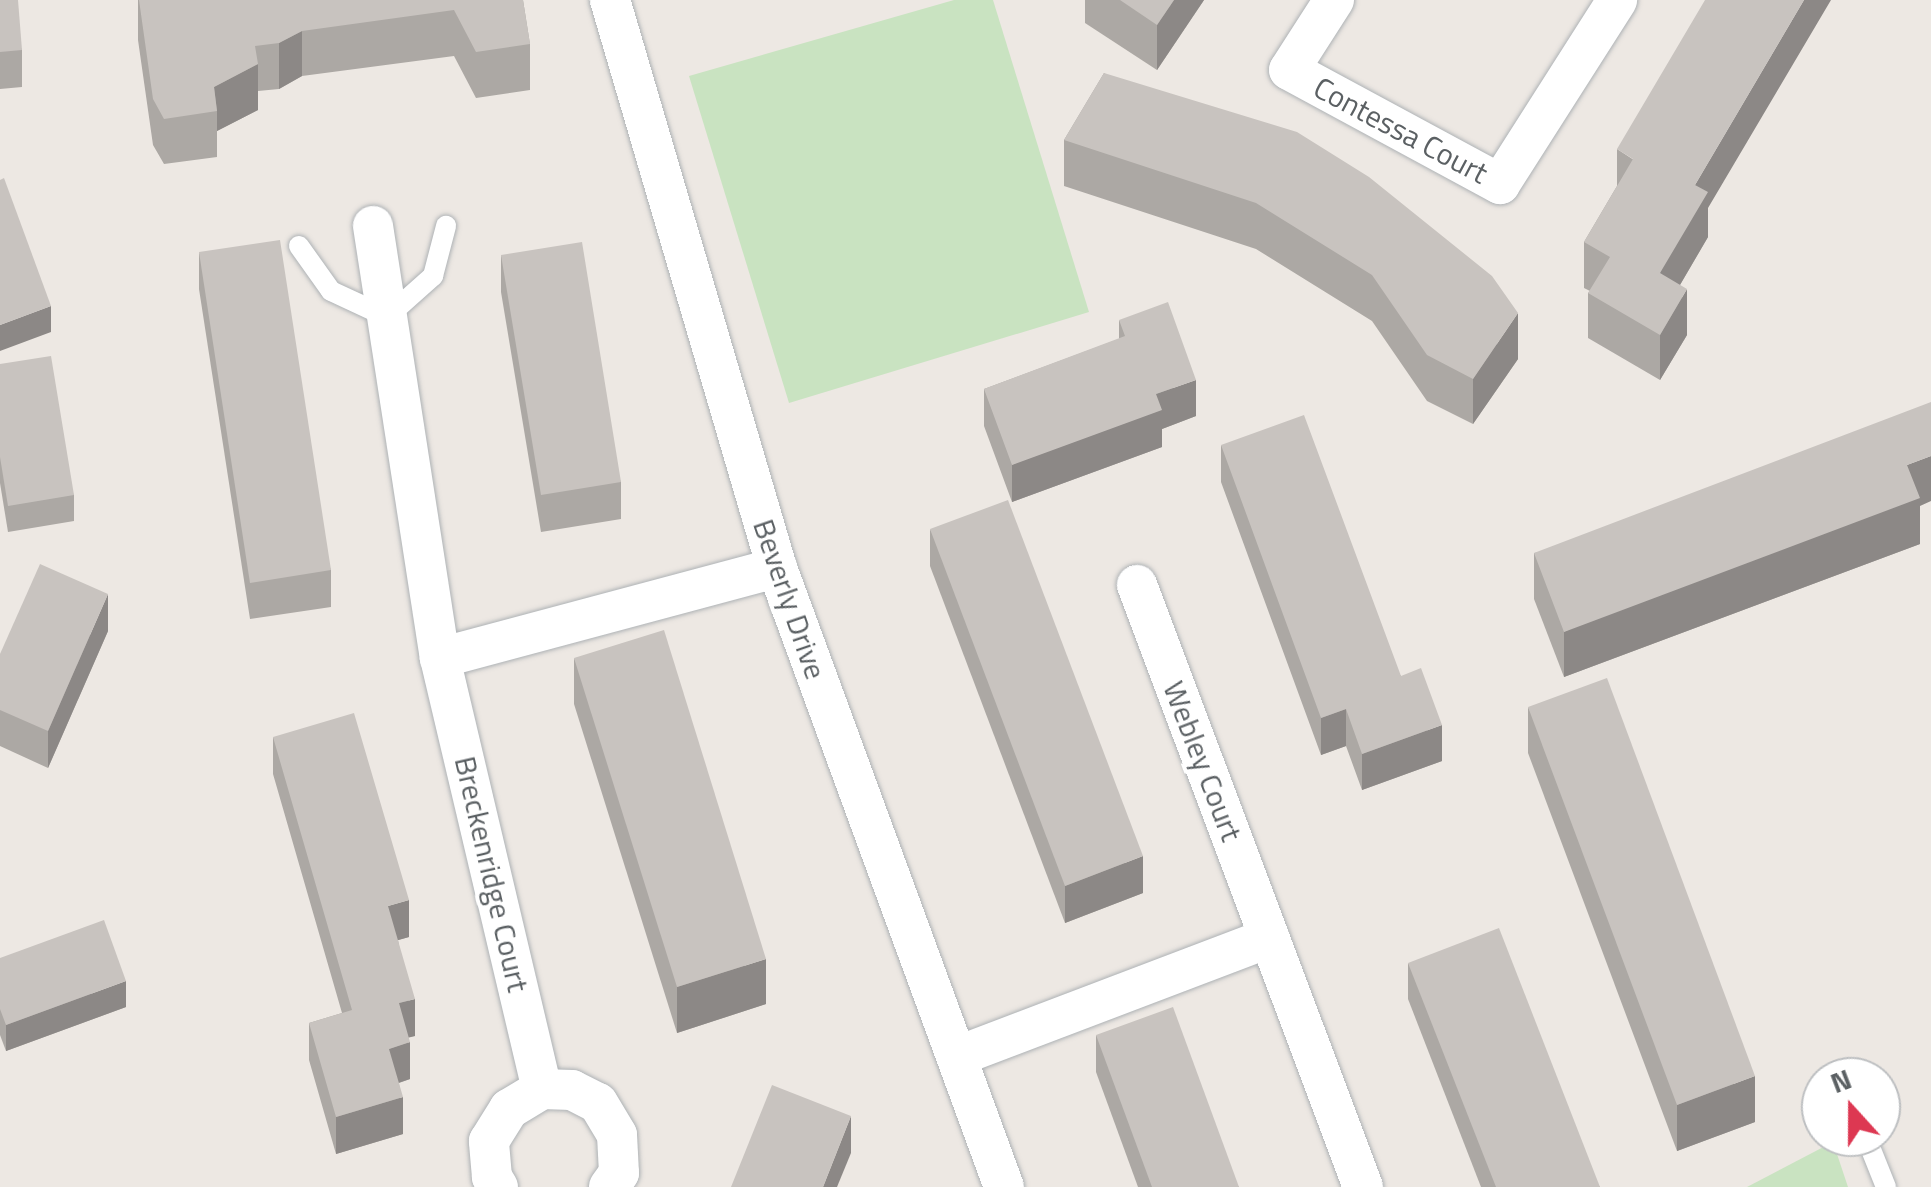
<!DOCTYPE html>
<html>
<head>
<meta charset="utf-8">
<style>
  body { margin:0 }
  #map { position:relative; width:1931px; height:1187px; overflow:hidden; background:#ede8e3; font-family:"Titillium Web",sans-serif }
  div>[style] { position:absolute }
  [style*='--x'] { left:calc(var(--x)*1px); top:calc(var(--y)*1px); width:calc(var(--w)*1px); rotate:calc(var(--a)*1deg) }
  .green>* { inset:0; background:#c9e3c1 }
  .roads { filter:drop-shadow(0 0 2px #aeb2b5) drop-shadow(0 0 2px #aeb2b5) }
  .lane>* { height:20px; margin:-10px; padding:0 10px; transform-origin:10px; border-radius:10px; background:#fff }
  .street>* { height:40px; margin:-20px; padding:0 20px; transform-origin:20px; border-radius:20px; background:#fff }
  .wall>* { inset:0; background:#aca8a4 }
  .shaded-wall>* { inset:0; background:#8c8886 }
  .building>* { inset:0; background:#c8c3bf }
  span { translate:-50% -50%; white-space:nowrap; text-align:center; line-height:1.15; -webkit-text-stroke:8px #fff; paint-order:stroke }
  .street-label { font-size:30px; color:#5b6063 }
  .north { position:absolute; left:1801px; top:1057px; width:100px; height:100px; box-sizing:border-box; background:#fff; border:2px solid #bdbfc1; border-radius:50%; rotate:339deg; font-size:28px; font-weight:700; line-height:40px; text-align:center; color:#5b6063 }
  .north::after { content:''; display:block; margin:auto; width:35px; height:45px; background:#dd3852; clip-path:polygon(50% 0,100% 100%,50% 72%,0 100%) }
</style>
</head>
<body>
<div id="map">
  <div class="green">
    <i style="clip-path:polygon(954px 0,993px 0,1089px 312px,789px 403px,689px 76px)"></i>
    <i style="clip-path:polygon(1833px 1142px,1848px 1187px,1747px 1187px)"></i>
  </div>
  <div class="roads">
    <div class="lane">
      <i style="--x:299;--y:246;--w:55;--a:54.6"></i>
      <i style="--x:331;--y:291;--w:62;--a:24.9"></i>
      <i style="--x:387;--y:317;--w:62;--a:-41.7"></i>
      <i style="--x:433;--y:276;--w:52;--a:-75.4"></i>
      <i style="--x:1866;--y:1137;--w:54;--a:68.2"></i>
    </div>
    <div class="street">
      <i style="--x:610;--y:0;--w:592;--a:73.62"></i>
      <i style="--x:777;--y:568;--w:659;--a:69.86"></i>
      <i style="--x:1334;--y:0;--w:83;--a:122.7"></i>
      <i style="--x:1289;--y:70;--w:240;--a:28.4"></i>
      <i style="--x:1500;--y:184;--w:218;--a:-57.5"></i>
      <i style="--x:373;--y:226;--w:437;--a:81.2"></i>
      <i style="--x:440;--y:658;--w:443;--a:76.7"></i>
      <i style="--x:1137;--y:585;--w:643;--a:69.42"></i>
      <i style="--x:440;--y:658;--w:349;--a:-15"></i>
      <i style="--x:958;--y:1056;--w:333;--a:-20.8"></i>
      <i style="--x:498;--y:1187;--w:12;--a:-121"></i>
      <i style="--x:492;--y:1177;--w:36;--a:-95"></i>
      <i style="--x:489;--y:1141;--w:38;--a:-58"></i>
      <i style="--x:509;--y:1109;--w:39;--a:-31"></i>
      <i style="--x:542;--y:1089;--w:30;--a:2"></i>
      <i style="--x:572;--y:1090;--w:29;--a:27"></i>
      <i style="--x:598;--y:1103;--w:37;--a:59"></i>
      <i style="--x:617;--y:1135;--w:38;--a:87"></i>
      <i style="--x:619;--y:1173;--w:17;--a:126"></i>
    </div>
  </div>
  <div class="wall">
    <i style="clip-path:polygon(0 0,22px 50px,22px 87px,0 89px)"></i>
    <i style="clip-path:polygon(138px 0,523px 0,530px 44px,530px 90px,476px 98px,454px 56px,302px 76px,279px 89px,258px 91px,258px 110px,217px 131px,217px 157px,164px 164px,153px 145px,138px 40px)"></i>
    <i style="clip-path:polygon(1085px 0,1204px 0,1157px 70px,1085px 23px)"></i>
    <i style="clip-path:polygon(1104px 73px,1518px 359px,1473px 424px,1427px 401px,1372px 321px,1256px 249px,1064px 186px,1064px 140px)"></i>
    <i style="clip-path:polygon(1617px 149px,1708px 208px,1708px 237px,1680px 285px,1687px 335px,1660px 380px,1588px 338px,1588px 293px,1590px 291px,1584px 288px,1584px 242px,1617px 186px)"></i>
    <i style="clip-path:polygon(199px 252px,331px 570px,331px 607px,250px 619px,199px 289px)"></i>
    <i style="clip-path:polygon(501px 255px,621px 482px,621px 519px,541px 532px,501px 292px)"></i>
    <i style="clip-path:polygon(1119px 320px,1196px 416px,1162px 429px,1162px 447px,1012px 502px,984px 426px,984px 389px,1119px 339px)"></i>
    <i style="clip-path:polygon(0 364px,74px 495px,74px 521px,8px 532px,0 483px)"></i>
    <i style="clip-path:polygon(1221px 445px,1401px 676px,1442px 761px,1362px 790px,1346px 746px,1321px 755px,1221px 482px)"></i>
    <i style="clip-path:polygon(1920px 506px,1920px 544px,1564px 677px,1534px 599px,1534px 553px)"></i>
    <i style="clip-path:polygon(930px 529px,1143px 893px,1065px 923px,930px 566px)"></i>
    <i style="clip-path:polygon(108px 631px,48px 768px,0 746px,0 654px)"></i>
    <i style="clip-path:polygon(574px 658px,766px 1004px,677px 1033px,574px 704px)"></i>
    <i style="clip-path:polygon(1528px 707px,1755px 1122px,1677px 1151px,1528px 753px)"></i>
    <i style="clip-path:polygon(273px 737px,409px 937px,398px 940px,415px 1036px,408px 1037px,410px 1079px,399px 1083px,403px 1134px,336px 1154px,309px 1060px,309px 1023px,342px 1013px,273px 774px)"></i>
    <i style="clip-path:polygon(0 958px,126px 1007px,6px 1051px,0 1035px)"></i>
    <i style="clip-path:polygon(1408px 963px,1600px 1187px,1481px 1187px,1408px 999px)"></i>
    <i style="clip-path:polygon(1096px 1035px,1239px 1187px,1138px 1187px,1096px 1072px)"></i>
  </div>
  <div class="shaded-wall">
    <i style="clip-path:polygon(1174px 0,1204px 0,1157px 70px,1157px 25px)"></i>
    <i style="clip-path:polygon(1804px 0,1831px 0,1708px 208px,1708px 237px,1660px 319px,1660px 273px,1695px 185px)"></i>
    <i style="clip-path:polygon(302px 31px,302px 76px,279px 89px,279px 43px)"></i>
    <i style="clip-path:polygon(258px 64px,258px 110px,217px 131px,217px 111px,214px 87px)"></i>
    <i style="clip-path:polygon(1687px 289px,1687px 335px,1660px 380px,1660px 335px)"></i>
    <i style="clip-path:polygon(51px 306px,51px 332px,0 351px,0 325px)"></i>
    <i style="clip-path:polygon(1518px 313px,1518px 359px,1473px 424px,1473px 379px)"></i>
    <i style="clip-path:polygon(1196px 380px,1196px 416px,1162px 429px,1162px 447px,1012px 502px,1012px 465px,1156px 394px)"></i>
    <i style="clip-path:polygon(1931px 456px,1931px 501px,1920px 506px,1920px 544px,1564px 677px,1564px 632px,1907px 465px)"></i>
    <i style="clip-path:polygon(108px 594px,108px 631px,48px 768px,48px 731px)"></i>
    <i style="clip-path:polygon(1346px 709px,1346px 746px,1321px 755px,1321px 718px)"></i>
    <i style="clip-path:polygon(1442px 725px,1442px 761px,1362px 790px,1362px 754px)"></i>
    <i style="clip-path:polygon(1143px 856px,1143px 893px,1065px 923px,1065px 886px)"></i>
    <i style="clip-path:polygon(409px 900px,409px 937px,388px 943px,388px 906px)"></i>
    <i style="clip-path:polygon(766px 959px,766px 1004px,677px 1033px,677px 987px)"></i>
    <i style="clip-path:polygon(126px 981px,126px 1007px,6px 1051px,6px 1025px)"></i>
    <i style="clip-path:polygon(415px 999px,415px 1036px,399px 1040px,399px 1003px)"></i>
    <i style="clip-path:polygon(410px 1042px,410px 1079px,389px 1086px,389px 1049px)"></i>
    <i style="clip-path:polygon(1755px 1076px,1755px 1122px,1677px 1151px,1677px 1105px)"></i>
    <i style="clip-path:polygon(403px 1097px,403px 1134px,336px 1154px,336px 1117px)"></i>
    <i style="clip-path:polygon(851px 1116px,851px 1153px,837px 1187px,823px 1187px)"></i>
  </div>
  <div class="building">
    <i style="clip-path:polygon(0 0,18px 0,22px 50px,0 52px)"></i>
    <i style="clip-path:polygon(139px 0,523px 0,530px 44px,476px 52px,454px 10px,302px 31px,279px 43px,255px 46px,258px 64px,214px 87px,217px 111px,164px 119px,153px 99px)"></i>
    <i style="clip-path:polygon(1120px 0,1174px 0,1157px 25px)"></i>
    <i style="clip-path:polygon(1705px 0,1804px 0,1695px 185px,1708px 192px,1660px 273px,1687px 289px,1660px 335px,1588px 293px,1610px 257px,1584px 242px,1633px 159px,1617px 149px)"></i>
    <i style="clip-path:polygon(1104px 73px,1297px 132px,1369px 177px,1492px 276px,1518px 313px,1473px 379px,1427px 355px,1372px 275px,1256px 203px,1064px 140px)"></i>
    <i style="clip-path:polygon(4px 178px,51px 306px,0 325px,0 180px)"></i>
    <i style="clip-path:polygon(280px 240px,331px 570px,250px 583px,199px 252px)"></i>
    <i style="clip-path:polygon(582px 242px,621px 482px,541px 495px,501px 255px)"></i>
    <i style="clip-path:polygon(1168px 302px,1196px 380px,1156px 394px,1162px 410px,1012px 465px,984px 389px,1125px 336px,1119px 320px)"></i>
    <i style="clip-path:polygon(51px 356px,74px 495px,8px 506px,0 457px,0 364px)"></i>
    <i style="clip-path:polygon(1931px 402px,1931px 456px,1907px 465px,1920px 498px,1564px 632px,1534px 553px)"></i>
    <i style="clip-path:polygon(1304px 415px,1401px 676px,1421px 668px,1442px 725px,1362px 754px,1346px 709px,1321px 718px,1221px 445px)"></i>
    <i style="clip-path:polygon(1008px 500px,1143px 856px,1065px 886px,930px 529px)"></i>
    <i style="clip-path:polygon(40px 564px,108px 594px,48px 731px,0 710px,0 654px)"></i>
    <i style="clip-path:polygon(664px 630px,766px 959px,677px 987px,574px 658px)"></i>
    <i style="clip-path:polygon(1607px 678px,1755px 1076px,1677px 1105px,1528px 707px)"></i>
    <i style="clip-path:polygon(354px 713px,409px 900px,388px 906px,415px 999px,399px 1003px,410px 1042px,389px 1049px,403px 1097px,336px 1117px,309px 1023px,352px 1010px,273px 737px)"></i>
    <i style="clip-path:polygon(104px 920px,126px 981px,6px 1025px,0 1009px,0 958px)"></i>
    <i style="clip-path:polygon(1499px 928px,1600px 1187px,1496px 1187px,1408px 963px)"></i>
    <i style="clip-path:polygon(1173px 1007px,1239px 1187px,1152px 1187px,1096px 1035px)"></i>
    <i style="clip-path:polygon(772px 1085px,851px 1116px,823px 1187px,731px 1187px)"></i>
  </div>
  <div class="street-label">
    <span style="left:1401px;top:130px;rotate:28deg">Contessa Court</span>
    <span style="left:790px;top:599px;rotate:71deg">Beverly Drive</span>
    <span style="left:1203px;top:761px;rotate:69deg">Webley Court</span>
    <span style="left:492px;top:874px;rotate:77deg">Breckenridge Court</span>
  </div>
  <div class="north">N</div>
</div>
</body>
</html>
